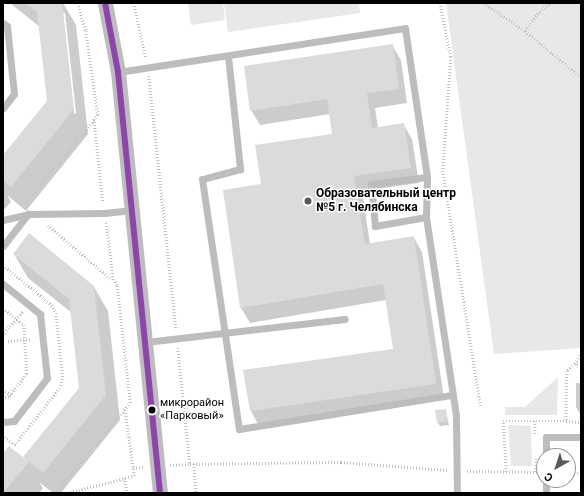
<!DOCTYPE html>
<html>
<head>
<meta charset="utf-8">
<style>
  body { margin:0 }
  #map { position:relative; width:584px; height:496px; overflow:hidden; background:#fff; font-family:Roboto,sans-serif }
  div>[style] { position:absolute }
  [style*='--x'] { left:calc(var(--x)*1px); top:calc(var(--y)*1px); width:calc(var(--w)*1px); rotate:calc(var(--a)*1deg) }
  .green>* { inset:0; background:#e8e8e8 }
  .shadow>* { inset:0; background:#0003 }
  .building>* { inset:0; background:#dbdbdb }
  .path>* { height:2.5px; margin-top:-1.25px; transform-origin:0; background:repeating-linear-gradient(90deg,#c2c2c2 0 1px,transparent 0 3px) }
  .lane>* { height:7px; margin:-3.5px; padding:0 3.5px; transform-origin:3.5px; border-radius:3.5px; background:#bdbdbd }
  .street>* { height:15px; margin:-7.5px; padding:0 7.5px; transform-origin:7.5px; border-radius:7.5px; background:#bdbdbd }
  .bus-1>* { height:6px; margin:-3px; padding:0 3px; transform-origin:3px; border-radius:3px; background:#8e44ad }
  .dots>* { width:11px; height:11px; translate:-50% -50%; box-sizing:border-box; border:2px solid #fff; border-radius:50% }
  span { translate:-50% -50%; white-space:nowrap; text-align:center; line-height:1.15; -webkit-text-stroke:3px #fff; paint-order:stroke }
  .bus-label { font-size:11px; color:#000 }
  .left { translate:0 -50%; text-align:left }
  .poi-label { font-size:12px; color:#000; font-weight:700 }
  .frame { position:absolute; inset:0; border:4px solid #000; pointer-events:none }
  .north { position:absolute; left:536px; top:448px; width:40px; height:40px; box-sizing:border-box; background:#fff; border:1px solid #999; border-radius:50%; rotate:219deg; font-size:11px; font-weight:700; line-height:16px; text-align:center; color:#000 }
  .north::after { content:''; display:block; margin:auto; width:14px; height:18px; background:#595959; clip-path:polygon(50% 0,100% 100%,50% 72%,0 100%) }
</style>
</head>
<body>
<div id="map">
  <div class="green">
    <i style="clip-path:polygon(188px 3px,223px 3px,225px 20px,191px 25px)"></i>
    <i style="clip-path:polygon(224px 3px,359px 3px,360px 13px,228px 32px)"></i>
    <i style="clip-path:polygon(446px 3px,581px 3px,581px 348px,494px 354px)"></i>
    <i style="clip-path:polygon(558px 377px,557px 415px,505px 415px,505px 407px,525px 407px)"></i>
    <i style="clip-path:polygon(508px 425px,531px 426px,532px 466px,511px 466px)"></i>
  </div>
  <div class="shadow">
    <i style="clip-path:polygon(evenodd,10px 3px,63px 3px,76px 25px,88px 134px,26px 211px,7px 195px,11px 202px,3px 211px,3px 157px,48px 101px,40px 27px,10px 3px,63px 13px,65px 13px,76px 113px,74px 114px,63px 13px)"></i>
    <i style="clip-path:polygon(392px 45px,401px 60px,407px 103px,375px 108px,378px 128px,403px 124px,412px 139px,419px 183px,362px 191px,370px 244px,414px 238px,422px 252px,444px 398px,259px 426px,251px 411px,245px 370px,394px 350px,386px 300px,250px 323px,241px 308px,333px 135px,330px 114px,260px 125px,251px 110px)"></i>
    <i style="clip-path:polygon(14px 254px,94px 287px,108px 311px,120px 420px,61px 493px,53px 493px,39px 482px,43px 488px,39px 493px,3px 493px,3px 454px,27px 462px,24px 457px,80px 388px,72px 313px,28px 278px)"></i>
    <i style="clip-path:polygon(576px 383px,581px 383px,581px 416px,576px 407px)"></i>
    <i style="clip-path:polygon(445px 410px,449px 425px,440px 426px,438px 423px)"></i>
  </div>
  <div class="building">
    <i style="clip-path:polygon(25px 3px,62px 3px,74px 109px,11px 187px,3px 180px,3px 155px,47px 101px,37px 12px)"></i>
    <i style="clip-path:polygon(393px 44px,399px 89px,367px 93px,372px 128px,404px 123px,411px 168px,354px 176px,365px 244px,414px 236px,436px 384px,250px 411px,243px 370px,393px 349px,383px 284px,240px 308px,223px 190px,261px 184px,255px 145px,332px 134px,327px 99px,250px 111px,244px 66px)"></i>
    <i style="clip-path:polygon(29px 233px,94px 286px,106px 395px,43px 473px,23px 457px,79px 388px,69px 299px,13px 254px)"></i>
    <i style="clip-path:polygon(446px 409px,448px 421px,437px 423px,435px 410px)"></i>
    <i style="clip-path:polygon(9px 446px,29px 462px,3px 493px,3px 453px)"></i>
  </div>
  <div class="path">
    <i style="--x:78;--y:3;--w:29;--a:74"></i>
    <i style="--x:86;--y:31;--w:85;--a:81.9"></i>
    <i style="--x:98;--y:115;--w:6;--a:135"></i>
    <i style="--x:94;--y:119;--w:84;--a:83.9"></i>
    <i style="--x:134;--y:3;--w:57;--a:77.9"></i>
    <i style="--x:440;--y:3;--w:55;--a:78.5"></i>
    <i style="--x:451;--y:57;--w:114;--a:94"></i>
    <i style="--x:443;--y:171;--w:239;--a:80.9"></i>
    <i style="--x:484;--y:3;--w:50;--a:34.3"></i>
    <i style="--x:525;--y:31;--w:72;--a:39.4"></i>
    <i style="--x:525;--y:31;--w:21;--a:-55"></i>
    <i style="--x:537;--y:14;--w:17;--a:-40"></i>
    <i style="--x:149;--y:76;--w:254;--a:83.9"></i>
    <i style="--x:25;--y:204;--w:109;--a:-50.6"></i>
    <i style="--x:48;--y:225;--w:84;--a:40.7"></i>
    <i style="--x:3;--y:265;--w:63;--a:39.2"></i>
    <i style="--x:52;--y:305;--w:9;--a:63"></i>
    <i style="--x:56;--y:313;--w:66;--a:83.9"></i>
    <i style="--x:63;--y:379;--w:9;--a:108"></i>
    <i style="--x:60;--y:388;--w:73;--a:128.3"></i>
    <i style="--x:15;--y:445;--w:14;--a:-146"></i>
    <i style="--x:3;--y:308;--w:27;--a:39"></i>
    <i style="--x:24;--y:325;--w:49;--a:86.5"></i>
    <i style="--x:27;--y:374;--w:29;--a:128"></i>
    <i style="--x:9;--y:397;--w:6;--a:171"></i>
    <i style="--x:4;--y:333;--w:29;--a:-49"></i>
    <i style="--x:8;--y:341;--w:24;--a:-5"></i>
    <i style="--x:178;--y:348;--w:117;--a:84.1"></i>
    <i style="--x:190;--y:464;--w:151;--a:-0.8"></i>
    <i style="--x:341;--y:462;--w:107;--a:4.3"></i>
    <i style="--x:575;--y:364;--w:13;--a:-61"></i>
    <i style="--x:581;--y:364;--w:6;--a:180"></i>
    <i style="--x:575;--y:364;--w:11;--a:139"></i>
    <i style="--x:567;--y:371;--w:50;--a:91.1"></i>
    <i style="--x:566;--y:421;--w:15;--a:4"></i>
    <i style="--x:3;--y:389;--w:10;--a:37"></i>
    <i style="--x:535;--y:421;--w:13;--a:90"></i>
    <i style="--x:536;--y:459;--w:13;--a:90"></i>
    <i style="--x:194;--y:464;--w:29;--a:86"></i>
    <i style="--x:170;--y:465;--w:20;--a:-3"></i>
    <i style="--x:133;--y:468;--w:10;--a:-6"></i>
    <i style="--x:467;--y:471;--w:73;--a:0.8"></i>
    <i style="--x:506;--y:472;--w:51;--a:-93.4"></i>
    <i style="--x:503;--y:421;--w:63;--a:0"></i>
    <i style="--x:568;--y:473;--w:13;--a:0"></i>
    <i style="--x:125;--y:478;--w:15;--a:82"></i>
    <i style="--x:55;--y:493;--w:117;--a:-50.2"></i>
    <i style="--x:130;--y:403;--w:119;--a:-96.3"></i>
    <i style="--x:117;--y:285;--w:6;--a:-129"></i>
    <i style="--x:113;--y:280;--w:58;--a:-96.9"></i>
    <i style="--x:67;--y:493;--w:69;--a:-14.2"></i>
    <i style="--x:134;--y:476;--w:66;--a:-97.9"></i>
  </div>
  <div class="lane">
    <i style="--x:3;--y:23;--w:5;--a:37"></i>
    <i style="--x:7;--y:26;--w:68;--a:84.1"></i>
    <i style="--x:14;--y:94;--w:18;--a:128"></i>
    <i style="--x:228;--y:56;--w:114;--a:83.9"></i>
    <i style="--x:240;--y:169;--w:39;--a:165"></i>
    <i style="--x:202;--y:179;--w:253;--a:81.6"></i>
    <i style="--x:239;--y:429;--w:216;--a:-9.1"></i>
    <i style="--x:118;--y:72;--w:290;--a:-8.7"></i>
    <i style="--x:405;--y:28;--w:151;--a:81.6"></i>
    <i style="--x:427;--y:177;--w:40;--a:91.4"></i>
    <i style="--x:426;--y:217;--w:201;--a:81.4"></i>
    <i style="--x:456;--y:416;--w:77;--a:89.3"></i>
    <i style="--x:426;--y:217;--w:52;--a:170"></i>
    <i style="--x:375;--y:226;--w:42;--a:-95.4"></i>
    <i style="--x:371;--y:184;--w:56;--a:-7.1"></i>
    <i style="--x:3;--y:220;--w:26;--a:-13"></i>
    <i style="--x:28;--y:214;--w:76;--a:-0.8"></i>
    <i style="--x:104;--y:213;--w:29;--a:-6"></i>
    <i style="--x:3;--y:246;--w:41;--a:-52"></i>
    <i style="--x:3;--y:284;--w:48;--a:39"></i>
    <i style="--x:40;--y:314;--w:64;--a:83.8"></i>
    <i style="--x:47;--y:378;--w:54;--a:127.5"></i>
    <i style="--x:14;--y:421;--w:11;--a:175"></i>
    <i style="--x:146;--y:342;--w:200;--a:-6.6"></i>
    <i style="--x:546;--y:456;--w:19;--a:-90"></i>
    <i style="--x:546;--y:437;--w:35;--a:0"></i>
    <i style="--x:546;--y:493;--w:13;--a:-90"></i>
  </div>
  <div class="street">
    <i style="--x:105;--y:3;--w:70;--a:79.3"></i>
    <i style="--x:118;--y:72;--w:423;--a:84.3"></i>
  </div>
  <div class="bus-1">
    <i style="--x:105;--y:3;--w:70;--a:79.3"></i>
    <i style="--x:118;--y:72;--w:423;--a:84.3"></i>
  </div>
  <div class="dots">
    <i style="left:308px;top:201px;background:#595959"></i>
    <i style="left:152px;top:410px;background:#000"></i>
  </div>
  <div class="bus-label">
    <span class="left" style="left:160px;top:410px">микрорайон<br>«Парковый»</span>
  </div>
  <div class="poi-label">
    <span class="left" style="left:316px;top:201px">Образовательный центр<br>№5 г. Челябинска</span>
  </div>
  <div class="frame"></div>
  <div class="north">С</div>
</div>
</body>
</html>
